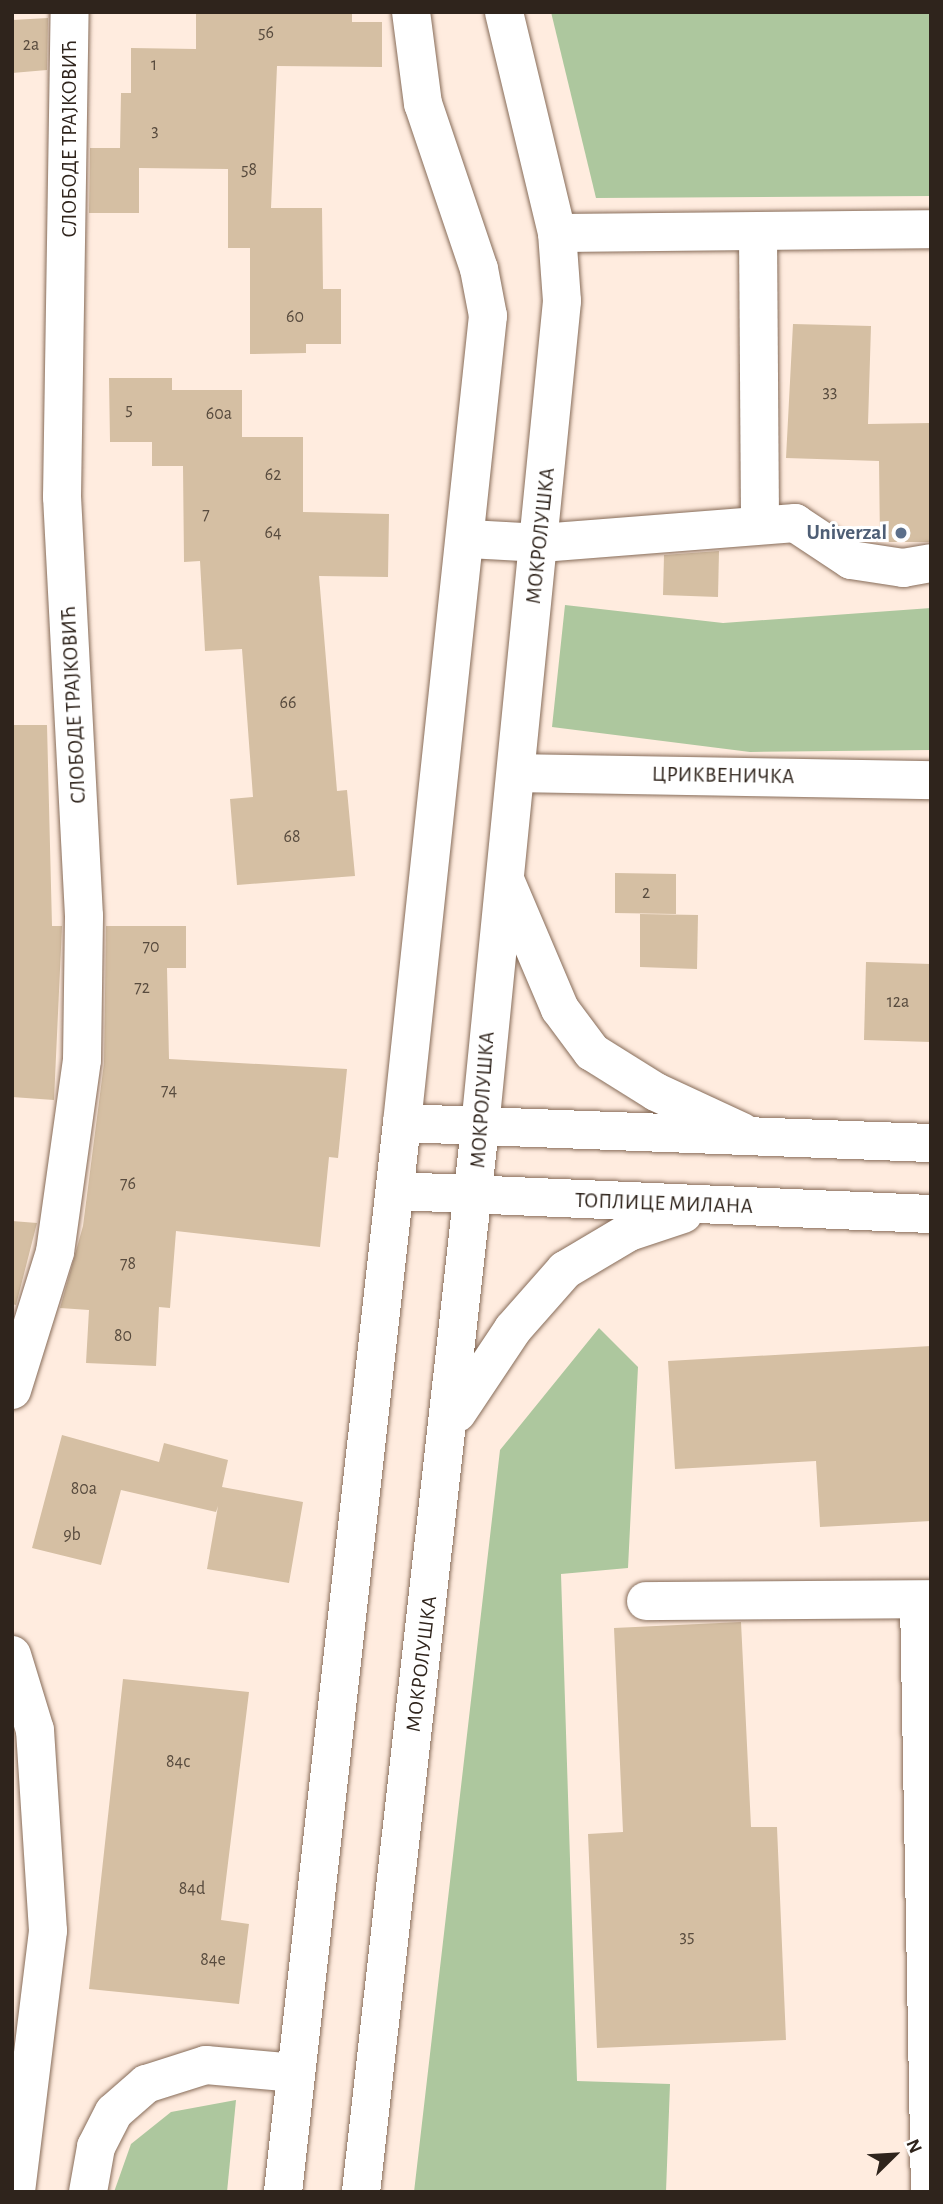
<!DOCTYPE html>
<html>
<head>
<meta charset="utf-8">
<style>
  body { margin:0 }
  #map { position:relative; width:943px; height:2204px; overflow:hidden; background:#ffecdf; font-family:"Alegreya Sans",sans-serif }
  div>[style] { position:absolute }
  [style*='--x'] { left:calc(var(--x)*1px); top:calc(var(--y)*1px); width:calc(var(--w)*1px); rotate:calc(var(--a)*1deg) }
  .green>* { inset:0; background:#adc79e }
  .building>* { inset:0; background:#d5bfa3 }
  .roads { filter:drop-shadow(0 0 2px #876c59) drop-shadow(0 0 2px #876c59) }
  .minor>* { height:38px; margin:-19px; padding:0 19px; transform-origin:19px; border-radius:19px; background:#fff }
  .major>* { height:38px; margin:-19px; padding:0 19px; transform-origin:19px; border-radius:19px; background:#fff }
  .dots>* { width:19px; height:19px; translate:-50% -50%; box-sizing:border-box; border:4px solid #fff; border-radius:50% }
  span { translate:-50% -50%; white-space:nowrap; text-align:center; line-height:1.15; -webkit-text-stroke:6px #fff; paint-order:stroke }
  .number-label { font-size:18px; color:#584b3e }
  .number-label span { -webkit-text-stroke-width:0 }
  .street-label { font-size:21px; color:#2f241c }
  .service-label { font-size:21px; color:#4e5e75; font-weight:700 }
  .right { translate:-100% -50%; text-align:right }
  .frame { position:absolute; inset:0; border:14px solid #2f241c; pointer-events:none }
  .north { position:absolute; left:859px; top:2120px; width:70px; height:70px; -webkit-text-stroke:5px #fff; paint-order:stroke; rotate:66deg; font-size:19px; font-weight:700; line-height:28px; text-align:center; color:#2f241c }
  .north::after { content:''; display:block; margin:auto; width:24px; height:32px; background:#2f241c; clip-path:polygon(50% 0,100% 100%,50% 72%,0 100%) }
</style>
</head>
<body>
<div id="map">
  <div class="green">
    <i style="clip-path:polygon(551px 12px,931px 12px,931px 196px,596px 198px)"></i>
    <i style="clip-path:polygon(565px 605px,723px 623px,931px 608px,931px 750px,750px 752px,552px 727px)"></i>
    <i style="clip-path:polygon(599px 1328px,638px 1367px,628px 1568px,561px 1574px,577px 2081px,670px 2084px,666px 2192px,414px 2192px,500px 1450px)"></i>
    <i style="clip-path:polygon(236px 2100px,227px 2192px,114px 2192px,131px 2144px,171px 2112px)"></i>
  </div>
  <div class="building">
    <i style="clip-path:polygon(196px 12px,352px 12px,352px 22px,382px 22px,382px 67px,277px 66px,271px 208px,322px 208px,323px 289px,341px 289px,341px 344px,306px 344px,306px 353px,250px 354px,250px 248px,228px 248px,228px 169px,139px 168px,139px 213px,89px 213px,90px 148px,120px 148px,121px 93px,131px 93px,131px 48px,196px 49px)"></i>
    <i style="clip-path:polygon(48px 18px,47px 70px,12px 73px,12px 20px)"></i>
    <i style="clip-path:polygon(793px 324px,871px 326px,868px 424px,931px 423px,931px 542px,880px 542px,879px 461px,786px 458px)"></i>
    <i style="clip-path:polygon(109px 378px,172px 378px,172px 390px,242px 390px,242px 437px,303px 437px,303px 512px,389px 514px,388px 577px,319px 576px,337px 791px,347px 790px,355px 876px,237px 885px,230px 799px,253px 797px,242px 649px,205px 651px,200px 561px,184px 562px,183px 466px,152px 466px,152px 442px,110px 442px)"></i>
    <i style="clip-path:polygon(719px 551px,718px 597px,663px 595px,664px 555px)"></i>
    <i style="clip-path:polygon(12px 725px,47px 725px,52px 926px,62px 926px,54px 1100px,12px 1097px)"></i>
    <i style="clip-path:polygon(615px 873px,676px 874px,676px 914px,615px 913px)"></i>
    <i style="clip-path:polygon(640px 914px,698px 915px,697px 969px,640px 967px)"></i>
    <i style="clip-path:polygon(106px 926px,186px 926px,186px 968px,167px 968px,169px 1059px,347px 1069px,338px 1158px,329px 1157px,320px 1247px,176px 1231px,170px 1308px,159px 1307px,156px 1366px,86px 1363px,89px 1310px,60px 1308px,83px 1226px,104px 1063px)"></i>
    <i style="clip-path:polygon(866px 962px,931px 964px,931px 1042px,864px 1040px)"></i>
    <i style="clip-path:polygon(12px 1221px,37px 1223px,16px 1305px,12px 1304px)"></i>
    <i style="clip-path:polygon(931px 1346px,931px 1521px,820px 1527px,816px 1461px,675px 1469px,668px 1361px)"></i>
    <i style="clip-path:polygon(62px 1435px,159px 1462px,164px 1443px,228px 1460px,222px 1487px,303px 1502px,289px 1583px,207px 1569px,218px 1506px,216px 1512px,121px 1490px,101px 1565px,32px 1548px)"></i>
    <i style="clip-path:polygon(741px 1622px,751px 1827px,777px 1827px,786px 2040px,597px 2048px,588px 1834px,623px 1832px,614px 1628px)"></i>
    <i style="clip-path:polygon(123px 1679px,249px 1692px,221px 1920px,249px 1924px,239px 2004px,89px 1989px)"></i>
  </div>
  <div class="roads">
    <div class="minor">
      <i style="--x:557;--y:233;--w:374;--a:-0.6"></i>
      <i style="--x:758;--y:233;--w:289;--a:89.6"></i>
      <i style="--x:469;--y:539;--w:72;--a:3.2"></i>
      <i style="--x:541;--y:543;--w:255;--a:-4.5"></i>
      <i style="--x:795;--y:523;--w:67;--a:33.5"></i>
      <i style="--x:851;--y:560;--w:53;--a:8.7"></i>
      <i style="--x:903;--y:568;--w:28;--a:-10"></i>
      <i style="--x:516;--y:773;--w:415;--a:1"></i>
      <i style="--x:402;--y:1123;--w:812;--a:-83.92"></i>
      <i style="--x:488;--y:316;--w:48;--a:-100.8"></i>
      <i style="--x:479;--y:269;--w:174;--a:-108.7"></i>
      <i style="--x:423;--y:104;--w:93;--a:-97.4"></i>
      <i style="--x:480;--y:1127;--w:830;--a:-84.33"></i>
      <i style="--x:562;--y:301;--w:68;--a:-94.2"></i>
      <i style="--x:557;--y:233;--w:227;--a:-103.5"></i>
      <i style="--x:12;--y:1390;--w:145;--a:-72.7"></i>
      <i style="--x:55;--y:1252;--w:194;--a:-82"></i>
      <i style="--x:82;--y:1060;--w:144;--a:-89.2"></i>
      <i style="--x:84;--y:916;--w:420;--a:-93"></i>
      <i style="--x:62;--y:497;--w:485;--a:-89.1"></i>
      <i style="--x:919;--y:1600;--w:592;--a:88.94"></i>
      <i style="--x:646;--y:1601;--w:285;--a:-0.4"></i>
      <i style="--x:12;--y:1655;--w:78;--a:73"></i>
      <i style="--x:35;--y:1730;--w:201;--a:86.3"></i>
      <i style="--x:48;--y:1931;--w:263;--a:97"></i>
      <i style="--x:88;--y:2192;--w:46;--a:-79.9"></i>
      <i style="--x:96;--y:2147;--w:39;--a:-63"></i>
      <i style="--x:114;--y:2112;--w:43;--a:-41.2"></i>
      <i style="--x:146;--y:2084;--w:63;--a:-17.6"></i>
      <i style="--x:206;--y:2065;--w:90;--a:5.1"></i>
    </div>
    <div class="major">
      <i style="--x:506;--y:882;--w:138;--a:67"></i>
      <i style="--x:560;--y:1009;--w:54;--a:53.3"></i>
      <i style="--x:592;--y:1052;--w:75;--a:32"></i>
      <i style="--x:656;--y:1092;--w:95;--a:24.9"></i>
      <i style="--x:397;--y:1191;--w:534;--a:2.47"></i>
      <i style="--x:457;--y:1413;--w:101;--a:-56.3"></i>
      <i style="--x:513;--y:1329;--w:79;--a:-48.6"></i>
      <i style="--x:565;--y:1270;--w:74;--a:-30.7"></i>
      <i style="--x:629;--y:1232;--w:57;--a:-18.4"></i>
      <i style="--x:283;--y:2192;--w:1076;--a:-83.65"></i>
      <i style="--x:402;--y:1123;--w:529;--a:2.17"></i>
      <i style="--x:361;--y:2192;--w:1072;--a:-83.62"></i>
    </div>
  </div>
  <div class="dots">
    <i style="left:901px;top:533px;background:#5c6f8a"></i>
  </div>
  <div class="number-label">
    <span style="left:266px;top:33px">56</span>
    <span style="left:31px;top:45px">2a</span>
    <span style="left:154px;top:65px">1</span>
    <span style="left:155px;top:131px">3</span>
    <span style="left:249px;top:170px">58</span>
    <span style="left:295px;top:317px">60</span>
    <span style="left:830px;top:392px">33</span>
    <span style="left:129px;top:410px">5</span>
    <span style="left:219px;top:414px">60a</span>
    <span style="left:273px;top:475px">62</span>
    <span style="left:206px;top:515px">7</span>
    <span style="left:273px;top:533px">64</span>
    <span style="left:288px;top:703px">66</span>
    <span style="left:292px;top:837px">68</span>
    <span style="left:646px;top:893px">2</span>
    <span style="left:151px;top:947px">70</span>
    <span style="left:142px;top:988px">72</span>
    <span style="left:898px;top:1002px">12a</span>
    <span style="left:169px;top:1091px">74</span>
    <span style="left:128px;top:1184px">76</span>
    <span style="left:128px;top:1264px">78</span>
    <span style="left:123px;top:1336px">80</span>
    <span style="left:84px;top:1489px">80a</span>
    <span style="left:72px;top:1535px">9b</span>
    <span style="left:178px;top:1762px">84c</span>
    <span style="left:192px;top:1889px">84d</span>
    <span style="left:687px;top:1937px">35</span>
    <span style="left:213px;top:1960px">84e</span>
  </div>
  <div class="street-label">
    <span style="left:70px;top:139px;rotate:-90deg">СЛОБОДЕ ТРАЈКОВИЋ</span>
    <span style="left:541px;top:536px;rotate:-84deg">МОКРОЛУШКА</span>
    <span style="left:74px;top:705px;rotate:-93deg">СЛОБОДЕ ТРАЈКОВИЋ</span>
    <span style="left:723px;top:776px;rotate:1deg">ЦРИКВЕНИЧКА</span>
    <span style="left:483px;top:1100px;rotate:-86deg">МОКРОЛУШКА</span>
    <span style="left:664px;top:1204px;rotate:2deg">ТОПЛИЦЕ МИЛАНА</span>
    <span style="left:422px;top:1664px;rotate:-83deg">МОКРОЛУШКА</span>
  </div>
  <div class="service-label">
    <span class="right" style="left:887px;top:533px">Univerzal</span>
  </div>
  <div class="frame"></div>
  <div class="north">N</div>
</div>
</body>
</html>
